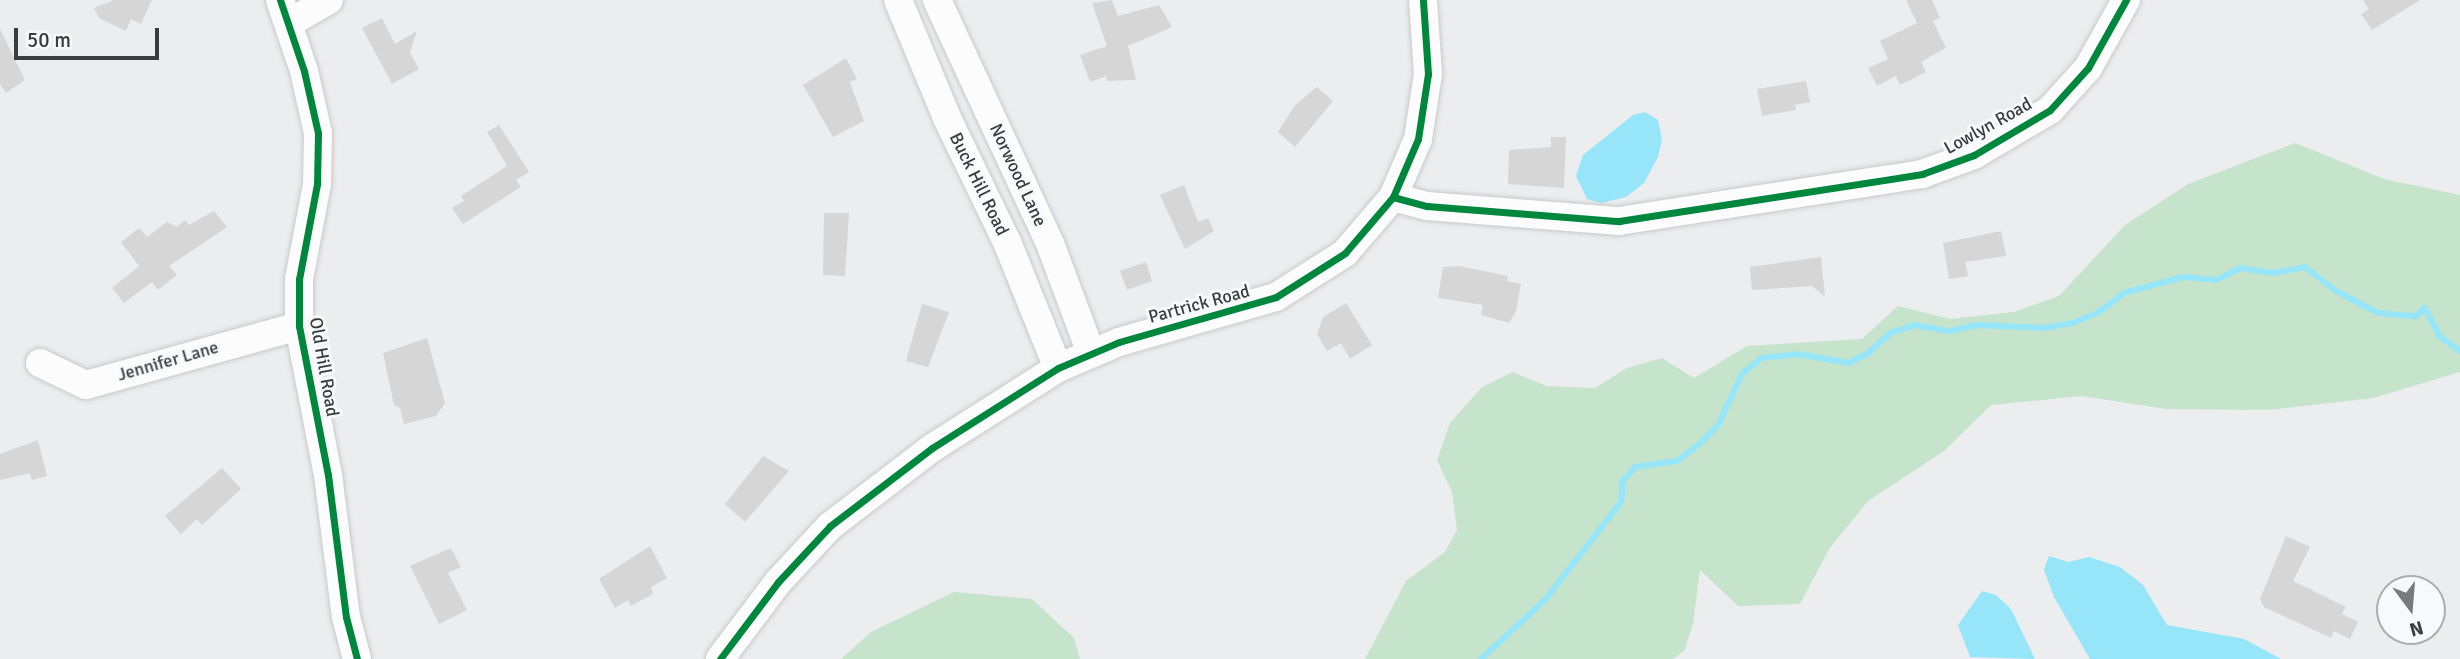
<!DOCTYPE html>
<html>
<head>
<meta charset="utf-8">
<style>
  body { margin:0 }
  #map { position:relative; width:2460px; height:659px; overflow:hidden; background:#ebedef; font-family:Signika,sans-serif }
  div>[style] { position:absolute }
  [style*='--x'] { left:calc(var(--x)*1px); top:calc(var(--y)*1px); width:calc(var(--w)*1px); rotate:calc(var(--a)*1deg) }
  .green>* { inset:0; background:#c6e3cc }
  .water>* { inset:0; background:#96e5f9 }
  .stream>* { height:6px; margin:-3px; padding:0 3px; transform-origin:3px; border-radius:3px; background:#96e5f9 }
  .building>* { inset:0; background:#d6d6d7 }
  .roads { filter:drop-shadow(0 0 2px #c8c9cb) drop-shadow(0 0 2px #c8c9cb) }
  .minor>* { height:28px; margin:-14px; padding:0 14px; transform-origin:14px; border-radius:14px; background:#fcfcfd }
  .cycleway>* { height:7px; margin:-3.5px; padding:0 3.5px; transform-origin:3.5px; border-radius:3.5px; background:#00873e }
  span { translate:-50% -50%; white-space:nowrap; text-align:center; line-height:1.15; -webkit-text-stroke:6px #f7fafd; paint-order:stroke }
  .street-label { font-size:18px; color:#3a3c3d }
  .north { position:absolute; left:2376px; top:575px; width:70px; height:70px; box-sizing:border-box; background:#f7fafd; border:2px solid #abaeb0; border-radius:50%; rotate:164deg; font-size:19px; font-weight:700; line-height:28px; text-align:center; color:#3a3c3d }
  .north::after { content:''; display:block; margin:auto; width:24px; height:32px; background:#787a7b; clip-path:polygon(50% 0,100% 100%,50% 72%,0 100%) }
  .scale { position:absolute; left:14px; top:28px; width:145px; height:32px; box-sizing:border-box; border:4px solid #3a3c3d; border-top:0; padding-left:9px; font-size:21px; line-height:24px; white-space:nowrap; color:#3a3c3d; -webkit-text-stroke:5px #f7fafd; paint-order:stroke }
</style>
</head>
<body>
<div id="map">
  <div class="green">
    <i style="clip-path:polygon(2295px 143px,2384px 179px,2460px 195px,2460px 372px,2373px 398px,2269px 410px,2166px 409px,2082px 396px,1991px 405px,1944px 451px,1868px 501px,1829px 549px,1800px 604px,1738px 606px,1700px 570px,1693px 624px,1684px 651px,1673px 659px,1365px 659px,1406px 581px,1445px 552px,1457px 530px,1452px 492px,1437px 460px,1450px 423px,1482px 387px,1513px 372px,1546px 386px,1595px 388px,1627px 368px,1662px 358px,1694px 378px,1747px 346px,1862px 339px,1898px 306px,1950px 319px,2013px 312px,2059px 296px,2125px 225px,2188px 184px)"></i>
    <i style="clip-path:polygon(954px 592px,1032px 599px,1074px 638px,1080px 659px,841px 659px,871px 632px)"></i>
  </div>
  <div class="water">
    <i style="clip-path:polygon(1645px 112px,1658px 120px,1662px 139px,1658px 157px,1644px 183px,1626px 197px,1601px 203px,1587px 199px,1576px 176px,1583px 155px,1633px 115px)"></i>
    <i style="clip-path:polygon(2049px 556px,2068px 562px,2089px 557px,2120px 567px,2143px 585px,2167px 625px,2244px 639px,2281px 659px,2090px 659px,2054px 597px,2044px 570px)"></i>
    <i style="clip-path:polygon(1982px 591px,1996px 595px,2011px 609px,2035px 659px,1970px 657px,1958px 625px)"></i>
  </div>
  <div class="stream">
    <i style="--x:1481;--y:659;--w:87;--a:-42.7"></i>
    <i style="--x:1545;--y:600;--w:124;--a:-52.2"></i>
    <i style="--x:1621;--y:502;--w:21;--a:-85"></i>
    <i style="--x:1623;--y:481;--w:18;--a:-49"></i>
    <i style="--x:1635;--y:467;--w:42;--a:-8.1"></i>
    <i style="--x:1677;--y:461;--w:25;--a:-37"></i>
    <i style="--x:1697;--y:446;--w:30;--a:-45"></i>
    <i style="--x:1718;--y:425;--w:56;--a:-64.8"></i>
    <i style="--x:1742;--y:374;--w:25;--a:-40"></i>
    <i style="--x:1761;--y:358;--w:36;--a:-6"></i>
    <i style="--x:1797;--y:354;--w:53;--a:9.8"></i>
    <i style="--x:1849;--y:363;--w:20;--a:-27"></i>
    <i style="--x:1867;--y:354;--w:31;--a:-42"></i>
    <i style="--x:1890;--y:333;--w:25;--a:-18"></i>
    <i style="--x:1914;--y:325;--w:36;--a:10"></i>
    <i style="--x:1949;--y:331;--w:29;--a:-12"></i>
    <i style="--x:1977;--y:325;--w:67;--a:2.6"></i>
    <i style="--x:2044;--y:328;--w:29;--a:-10"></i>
    <i style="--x:2073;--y:323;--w:28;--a:-23"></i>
    <i style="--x:2099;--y:312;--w:31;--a:-37"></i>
    <i style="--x:2124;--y:293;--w:61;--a:-15.2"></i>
    <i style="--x:2183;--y:277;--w:33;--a:5"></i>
    <i style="--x:2216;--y:280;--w:28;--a:-26"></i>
    <i style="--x:2241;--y:268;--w:31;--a:9"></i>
    <i style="--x:2272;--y:273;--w:34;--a:-10"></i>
    <i style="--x:2305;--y:267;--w:39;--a:38"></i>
    <i style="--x:2336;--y:291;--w:47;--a:27.6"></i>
    <i style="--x:2378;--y:313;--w:38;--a:5"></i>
    <i style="--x:2416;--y:316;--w:12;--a:-42"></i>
    <i style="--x:2425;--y:308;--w:31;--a:63"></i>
    <i style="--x:2439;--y:336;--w:26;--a:36"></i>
  </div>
  <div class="building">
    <i style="clip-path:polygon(114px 0,152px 0,141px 24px,131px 19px,126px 31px,99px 18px,94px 8px)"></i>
    <i style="clip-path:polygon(1112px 0,1118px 16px,1159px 5px,1172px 27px,1128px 46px,1136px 80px,1107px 81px,1106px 76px,1090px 82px,1080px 55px,1107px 46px,1092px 3px)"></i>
    <i style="clip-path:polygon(1906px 0,1932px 0,1940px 18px,1933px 21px,1946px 48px,1921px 62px,1926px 72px,1900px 85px,1896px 76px,1877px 86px,1868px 68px,1888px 59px,1880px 41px,1917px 23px)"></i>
    <i style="clip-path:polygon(2363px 0,2420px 0,2372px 30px,2361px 14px,2369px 9px)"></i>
    <i style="clip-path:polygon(382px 18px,395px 44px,417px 31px,410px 52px,419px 69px,392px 84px,362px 28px)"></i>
    <i style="clip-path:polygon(0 29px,25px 80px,6px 93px,0 84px)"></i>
    <i style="clip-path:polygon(846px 58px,857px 79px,850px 82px,864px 121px,833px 137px,803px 85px)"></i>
    <i style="clip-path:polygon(1806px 81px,1810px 102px,1795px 105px,1796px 110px,1762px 116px,1757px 89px)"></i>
    <i style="clip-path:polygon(1317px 87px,1333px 101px,1295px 147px,1278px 132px,1295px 105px)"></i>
    <i style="clip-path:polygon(499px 125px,529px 172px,516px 180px,521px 187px,463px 224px,452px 208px,464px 201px,461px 196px,507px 166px,487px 132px)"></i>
    <i style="clip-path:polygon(1551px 137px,1566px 137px,1564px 188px,1508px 184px,1509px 150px,1551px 147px)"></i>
    <i style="clip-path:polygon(1184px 185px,1198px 222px,1208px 218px,1214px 231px,1185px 249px,1160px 195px)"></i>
    <i style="clip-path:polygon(214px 211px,227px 227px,169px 266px,177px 275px,158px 290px,152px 282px,124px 303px,112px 288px,139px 266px,121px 242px,139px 228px,147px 237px,167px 222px,177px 227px,185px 220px,189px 225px)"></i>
    <i style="clip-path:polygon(824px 213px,849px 213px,845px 276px,823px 275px)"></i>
    <i style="clip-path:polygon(2001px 231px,2006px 256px,1965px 262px,1968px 276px,1949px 279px,1943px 243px)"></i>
    <i style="clip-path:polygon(1821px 257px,1825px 297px,1812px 286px,1752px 290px,1750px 267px)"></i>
    <i style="clip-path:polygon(1146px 262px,1152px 281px,1127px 290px,1120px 271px)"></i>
    <i style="clip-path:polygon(1459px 266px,1508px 276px,1507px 281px,1521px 284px,1516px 311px,1509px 323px,1481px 315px,1483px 305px,1438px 298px,1443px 267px)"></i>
    <i style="clip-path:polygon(1346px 303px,1372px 345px,1350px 359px,1341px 343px,1327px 351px,1317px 334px,1323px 317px)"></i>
    <i style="clip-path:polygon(922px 304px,949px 312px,928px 367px,906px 361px)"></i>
    <i style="clip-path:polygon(427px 338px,445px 403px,436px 416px,404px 424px,400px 408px,394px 405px,383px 353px)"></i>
    <i style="clip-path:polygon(38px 440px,47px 476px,32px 480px,30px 473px,0 480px,0 454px)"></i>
    <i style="clip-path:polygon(763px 456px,789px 471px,745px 522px,725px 504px)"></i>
    <i style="clip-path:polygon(222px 468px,241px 489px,202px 525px,197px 519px,181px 534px,165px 516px)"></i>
    <i style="clip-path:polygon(2286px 536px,2310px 547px,2293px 581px,2346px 607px,2342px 614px,2358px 622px,2350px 639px,2334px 631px,2331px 638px,2264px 607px,2260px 599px)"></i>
    <i style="clip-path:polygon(650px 546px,667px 578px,651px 587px,653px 594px,631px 606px,628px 600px,615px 608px,599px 579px)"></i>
    <i style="clip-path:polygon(451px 548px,461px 567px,448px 573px,467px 610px,439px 624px,410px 566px)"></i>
  </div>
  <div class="roads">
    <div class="minor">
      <i style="--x:280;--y:0;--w:75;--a:71.3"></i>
      <i style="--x:304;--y:71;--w:64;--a:77.3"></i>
      <i style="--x:318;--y:133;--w:51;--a:91.1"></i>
      <i style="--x:317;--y:184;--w:97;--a:100.7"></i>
      <i style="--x:299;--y:279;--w:47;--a:90"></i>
      <i style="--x:299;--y:326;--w:152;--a:79"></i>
      <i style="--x:328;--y:475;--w:143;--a:82.8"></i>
      <i style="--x:346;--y:617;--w:43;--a:75.3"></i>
      <i style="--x:898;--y:0;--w:128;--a:67.4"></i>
      <i style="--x:947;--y:118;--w:138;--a:64.2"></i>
      <i style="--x:1007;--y:242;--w:136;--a:68"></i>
      <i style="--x:937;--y:0;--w:271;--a:65.1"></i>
      <i style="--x:1051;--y:246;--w:114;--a:69.5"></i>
      <i style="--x:289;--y:23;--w:46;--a:-29.9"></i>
      <i style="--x:1393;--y:197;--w:35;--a:15"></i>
      <i style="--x:1427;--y:206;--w:193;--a:4.5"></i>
      <i style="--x:1619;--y:221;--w:307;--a:-8.8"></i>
      <i style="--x:1922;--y:174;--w:55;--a:-20.1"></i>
      <i style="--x:1974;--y:155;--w:88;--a:-30.6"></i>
      <i style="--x:2050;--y:110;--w:57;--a:-47.9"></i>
      <i style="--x:2088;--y:68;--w:78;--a:-60.8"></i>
      <i style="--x:40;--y:363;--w:51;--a:25.6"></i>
      <i style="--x:86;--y:385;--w:221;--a:-15.5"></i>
      <i style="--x:720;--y:659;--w:96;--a:-53"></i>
      <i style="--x:778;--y:582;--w:76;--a:-47.1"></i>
      <i style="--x:830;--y:526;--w:128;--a:-37.4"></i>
      <i style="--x:932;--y:448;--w:149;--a:-32.4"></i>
      <i style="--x:1058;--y:368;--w:66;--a:-23.1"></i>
      <i style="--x:1119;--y:342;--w:163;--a:-16"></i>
      <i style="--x:1276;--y:297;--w:82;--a:-32.5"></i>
      <i style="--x:1345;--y:253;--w:74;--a:-49.4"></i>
      <i style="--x:1393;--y:197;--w:63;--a:-66.7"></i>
      <i style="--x:1418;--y:139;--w:66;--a:-81.3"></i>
      <i style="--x:1428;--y:74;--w:74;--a:-93.9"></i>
    </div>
  </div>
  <div class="cycleway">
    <i style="--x:280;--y:0;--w:75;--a:71.3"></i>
    <i style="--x:304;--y:71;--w:64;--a:77.3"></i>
    <i style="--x:318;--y:133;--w:51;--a:91.1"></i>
    <i style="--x:317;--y:184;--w:97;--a:100.7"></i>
    <i style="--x:299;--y:279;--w:47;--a:90"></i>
    <i style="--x:299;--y:326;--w:152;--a:79"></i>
    <i style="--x:328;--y:475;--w:143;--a:82.8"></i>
    <i style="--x:346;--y:617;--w:43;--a:75.3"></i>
    <i style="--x:1393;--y:197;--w:35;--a:15"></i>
    <i style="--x:1427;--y:206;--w:193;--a:4.5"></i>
    <i style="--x:1619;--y:221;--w:307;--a:-8.8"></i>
    <i style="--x:1922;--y:174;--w:55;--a:-20.1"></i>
    <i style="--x:1974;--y:155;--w:88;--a:-30.6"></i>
    <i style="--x:2050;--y:110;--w:57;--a:-47.9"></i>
    <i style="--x:2088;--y:68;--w:78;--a:-60.8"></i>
    <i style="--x:720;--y:659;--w:96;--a:-53"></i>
    <i style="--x:778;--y:582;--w:76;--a:-47.1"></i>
    <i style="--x:830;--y:526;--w:128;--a:-37.4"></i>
    <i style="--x:932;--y:448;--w:149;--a:-32.4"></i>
    <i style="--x:1058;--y:368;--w:66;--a:-23.1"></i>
    <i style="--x:1119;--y:342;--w:163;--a:-16"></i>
    <i style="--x:1276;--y:297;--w:82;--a:-32.5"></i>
    <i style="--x:1345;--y:253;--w:74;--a:-49.4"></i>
    <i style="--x:1393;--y:197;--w:63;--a:-66.7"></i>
    <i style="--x:1418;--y:139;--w:66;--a:-81.3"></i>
    <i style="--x:1428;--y:74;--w:74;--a:-93.9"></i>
  </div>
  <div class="street-label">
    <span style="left:1988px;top:126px;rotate:-29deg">Lowlyn Road</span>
    <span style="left:1018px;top:175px;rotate:65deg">Norwood Lane</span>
    <span style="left:979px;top:184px;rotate:64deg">Buck Hill Road</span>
    <span style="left:1199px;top:304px;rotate:-15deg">Partrick Road</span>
    <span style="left:168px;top:361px;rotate:-16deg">Jennifer Lane</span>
    <span style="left:324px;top:367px;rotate:80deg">Old Hill Road</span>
  </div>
  <div class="north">N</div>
  <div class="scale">50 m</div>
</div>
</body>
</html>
